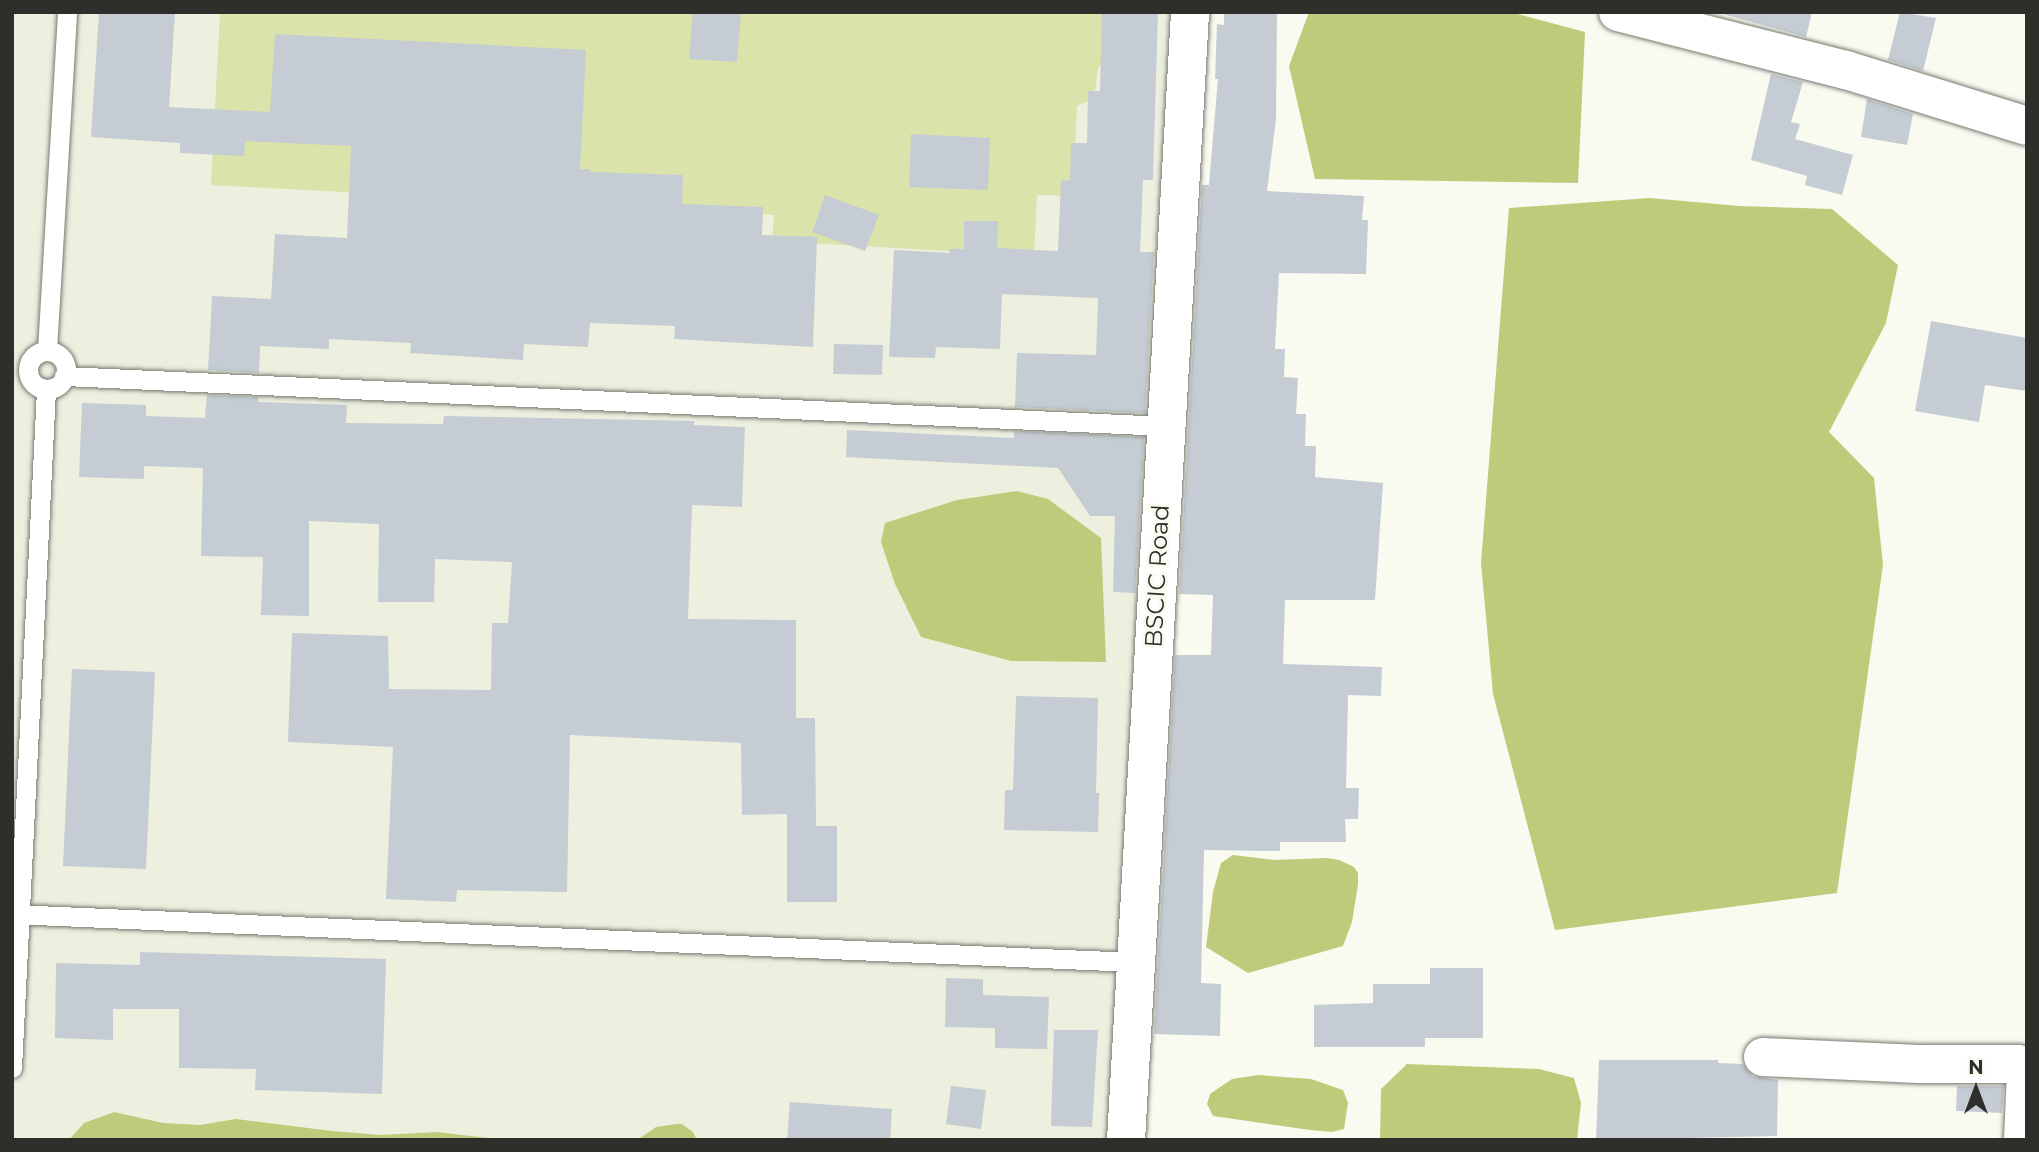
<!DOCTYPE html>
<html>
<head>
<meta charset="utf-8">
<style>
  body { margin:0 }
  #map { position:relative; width:2039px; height:1152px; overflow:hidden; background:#f9fbf1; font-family:Montserrat,sans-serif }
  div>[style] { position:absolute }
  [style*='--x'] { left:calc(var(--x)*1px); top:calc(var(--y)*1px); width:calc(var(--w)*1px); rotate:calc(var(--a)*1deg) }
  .built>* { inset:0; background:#edf0df }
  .green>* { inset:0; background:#dae3aa }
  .water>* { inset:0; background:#bfcb7a }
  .building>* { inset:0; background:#c5ccd3 }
  .roads { filter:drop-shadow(0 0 2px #787a71) drop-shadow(0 0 2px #787a71) }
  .lane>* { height:19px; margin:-9.5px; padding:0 9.5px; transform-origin:9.5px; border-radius:9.5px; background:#fff }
  .lane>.ring { margin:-9.5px; padding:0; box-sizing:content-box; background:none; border:19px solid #fff; border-radius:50% }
  .street>* { height:38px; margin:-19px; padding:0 19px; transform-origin:19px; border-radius:19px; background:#fff }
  span { translate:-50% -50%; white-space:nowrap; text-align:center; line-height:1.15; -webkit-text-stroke:6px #f9fbf1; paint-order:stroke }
  .street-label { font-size:24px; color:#2e2f2b }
  .frame { position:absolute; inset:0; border:14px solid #2e2f2b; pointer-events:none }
  .north { position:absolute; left:1941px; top:1054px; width:70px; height:70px; -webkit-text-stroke:5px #f9fbf1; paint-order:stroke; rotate:0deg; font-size:19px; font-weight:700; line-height:28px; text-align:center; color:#2e2f2b }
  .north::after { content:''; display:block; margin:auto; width:24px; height:32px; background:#2e2f2b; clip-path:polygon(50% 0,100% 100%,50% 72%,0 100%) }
</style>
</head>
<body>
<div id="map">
  <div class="built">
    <i style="clip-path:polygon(12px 12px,1178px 12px,1114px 1140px,12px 1140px)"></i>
  </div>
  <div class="green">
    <i style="clip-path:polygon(220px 12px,1156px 12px,1098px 68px,1094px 99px,1077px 106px,1073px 196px,1037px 195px,1034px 256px,772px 241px,774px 215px,211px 185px)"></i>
  </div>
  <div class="water">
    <i style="clip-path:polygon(1309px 12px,1510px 12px,1585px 32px,1578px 183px,1315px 179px,1289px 66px)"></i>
    <i style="clip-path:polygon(1650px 198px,1739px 206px,1832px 209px,1898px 265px,1886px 323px,1829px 432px,1874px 478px,1883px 565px,1837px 893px,1555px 930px,1493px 694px,1481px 563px,1509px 208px)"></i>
    <i style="clip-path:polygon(1017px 491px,1048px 499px,1101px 538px,1106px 662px,1011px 661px,921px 637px,895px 584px,881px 542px,885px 523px,957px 500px)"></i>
    <i style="clip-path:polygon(1233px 855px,1274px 860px,1327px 858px,1339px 860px,1354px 867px,1358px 873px,1358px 884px,1352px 922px,1343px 946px,1248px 973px,1206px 947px,1213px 892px,1221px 863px)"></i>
    <i style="clip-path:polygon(1407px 1064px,1539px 1069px,1574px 1078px,1581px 1103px,1577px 1140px,1380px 1140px,1381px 1089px)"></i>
    <i style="clip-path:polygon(1258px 1075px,1311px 1079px,1343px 1090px,1348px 1103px,1344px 1129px,1332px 1132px,1310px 1130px,1213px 1116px,1207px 1104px,1210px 1094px,1232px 1079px)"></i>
    <i style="clip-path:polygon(114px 1112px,163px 1123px,200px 1125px,236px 1119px,332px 1131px,381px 1135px,437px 1132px,505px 1140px,69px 1140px,84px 1123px)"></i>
    <i style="clip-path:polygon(676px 1124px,682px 1124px,693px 1132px,697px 1140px,637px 1140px,656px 1127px)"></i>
  </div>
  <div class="building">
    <i style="clip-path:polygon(99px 12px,175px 12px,169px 107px,270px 112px,275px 34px,586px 50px,580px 169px,590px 169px,590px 172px,683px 175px,682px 204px,763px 207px,762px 235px,817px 237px,813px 347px,674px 339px,675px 326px,590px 323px,588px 347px,524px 344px,523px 360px,410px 353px,411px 343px,329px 339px,329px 349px,260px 346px,259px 373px,208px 370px,212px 296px,271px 299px,275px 234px,347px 238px,351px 146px,245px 141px,244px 156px,180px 153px,180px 143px,91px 137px)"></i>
    <i style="clip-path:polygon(693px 12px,741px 12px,737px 62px,689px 59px)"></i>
    <i style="clip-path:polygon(1102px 12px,1158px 12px,1153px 180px,1143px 180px,1140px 252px,1154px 252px,1145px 413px,1015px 407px,1017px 353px,1096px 355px,1098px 298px,1002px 294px,1000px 349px,936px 347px,935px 358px,889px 357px,894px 250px,949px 253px,950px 249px,964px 249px,964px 221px,998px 221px,997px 248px,1058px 251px,1061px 180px,1070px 181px,1071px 143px,1087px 143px,1088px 91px,1100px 91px)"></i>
    <i style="clip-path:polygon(1224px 12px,1277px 12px,1276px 119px,1267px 191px,1364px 196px,1362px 220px,1368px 220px,1366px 274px,1279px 273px,1275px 349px,1285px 349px,1284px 377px,1298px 378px,1296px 414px,1306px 414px,1305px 446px,1316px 446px,1315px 477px,1383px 483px,1375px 600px,1285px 600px,1283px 664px,1382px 667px,1381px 696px,1348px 695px,1346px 788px,1359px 788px,1358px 819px,1345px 819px,1346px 842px,1280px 842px,1280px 851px,1204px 850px,1201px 983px,1221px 984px,1220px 1036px,1154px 1034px,1175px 655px,1211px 655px,1213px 595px,1179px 594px,1202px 185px,1209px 185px,1218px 79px,1215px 79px,1217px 24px,1224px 25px)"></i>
    <i style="clip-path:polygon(1716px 12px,1812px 12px,1806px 37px)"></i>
    <i style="clip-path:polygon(1900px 12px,1936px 18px,1923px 71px,1888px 60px)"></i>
    <i style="clip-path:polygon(1771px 74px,1803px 82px,1791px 122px,1800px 124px,1795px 139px,1853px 155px,1842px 195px,1805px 185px,1807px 176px,1751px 160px)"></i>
    <i style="clip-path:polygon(1867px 99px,1913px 114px,1907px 145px,1861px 137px)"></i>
    <i style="clip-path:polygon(911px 134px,990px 138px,988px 190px,909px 187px)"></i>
    <i style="clip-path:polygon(825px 195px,879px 215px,865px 251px,812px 232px)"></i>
    <i style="clip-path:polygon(1931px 321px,2027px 338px,2027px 391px,1985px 385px,1979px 422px,1915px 411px)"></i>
    <i style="clip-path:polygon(834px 344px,883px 345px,882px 375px,833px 374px)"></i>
    <i style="clip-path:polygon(207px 395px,258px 397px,258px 402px,347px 405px,346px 423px,443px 424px,444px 416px,694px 421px,694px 425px,745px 427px,742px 507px,692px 505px,688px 619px,796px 620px,796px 718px,815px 718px,816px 826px,837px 826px,837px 902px,787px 902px,787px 814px,742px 815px,741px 743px,570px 735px,567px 892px,457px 890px,456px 902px,386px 899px,393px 747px,288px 742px,292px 633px,388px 636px,389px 689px,491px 690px,492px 623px,508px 623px,512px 562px,435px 559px,434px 602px,378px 602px,379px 524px,309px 521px,309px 616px,261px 615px,263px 557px,201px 556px,203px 468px,144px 466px,144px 479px,79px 477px,82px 403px,146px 405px,146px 416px,205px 418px)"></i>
    <i style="clip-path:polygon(847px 430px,1014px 438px,1014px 431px,1144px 437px,1135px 593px,1113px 592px,1115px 516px,1090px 516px,1058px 468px,846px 457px)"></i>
    <i style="clip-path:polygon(72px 669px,155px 672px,146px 869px,63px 866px)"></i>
    <i style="clip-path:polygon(1016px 696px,1098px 698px,1096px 793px,1099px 793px,1098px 832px,1004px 830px,1005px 790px,1013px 790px)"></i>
    <i style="clip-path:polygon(140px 952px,386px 959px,382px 1094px,255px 1090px,256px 1069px,179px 1068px,179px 1009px,113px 1009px,113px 1040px,55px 1038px,56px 963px,140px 965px)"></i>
    <i style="clip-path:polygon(1430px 968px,1483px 968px,1483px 1038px,1425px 1038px,1425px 1047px,1314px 1047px,1314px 1005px,1373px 1003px,1373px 984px,1430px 984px)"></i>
    <i style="clip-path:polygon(946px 978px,983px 979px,983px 995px,1049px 997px,1047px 1049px,995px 1048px,995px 1028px,945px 1027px)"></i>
    <i style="clip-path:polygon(1054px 1030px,1098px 1030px,1092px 1127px,1051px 1126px)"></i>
    <i style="clip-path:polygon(1599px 1060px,1718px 1060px,1718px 1063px,1743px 1064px,1752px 1076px,1778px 1080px,1777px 1136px,1596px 1140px)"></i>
    <i style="clip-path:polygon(951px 1086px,986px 1090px,981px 1129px,946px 1124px)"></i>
    <i style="clip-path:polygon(1957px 1086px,2004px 1086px,2002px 1113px,1956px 1111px)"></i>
    <i style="clip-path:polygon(790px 1102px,892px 1109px,890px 1140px,787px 1140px)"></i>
  </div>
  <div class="roads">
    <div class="lane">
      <i style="--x:47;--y:350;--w:339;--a:-86.6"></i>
      <i class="ring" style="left:28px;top:351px;width:19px;height:19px"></i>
      <i style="--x:64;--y:376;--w:1103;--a:2.6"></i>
      <i style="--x:12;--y:914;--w:1125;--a:2.45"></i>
      <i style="--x:12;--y:1068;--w:679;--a:-87.13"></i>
    </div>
    <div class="street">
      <i style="--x:1618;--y:12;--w:235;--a:14.3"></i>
      <i style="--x:1846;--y:70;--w:189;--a:17.2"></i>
      <i style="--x:1763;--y:1057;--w:156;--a:2.6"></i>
      <i style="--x:1919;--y:1064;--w:99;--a:0"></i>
      <i style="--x:2018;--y:1064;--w:12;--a:48"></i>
      <i style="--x:2026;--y:1073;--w:67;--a:92.6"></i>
      <i style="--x:1126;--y:1140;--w:1130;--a:-86.75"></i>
    </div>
  </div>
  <div class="street-label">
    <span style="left:1157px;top:576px;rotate:-87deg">BSCIC Road</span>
  </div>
  <div class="frame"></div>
  <div class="north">N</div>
</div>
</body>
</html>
